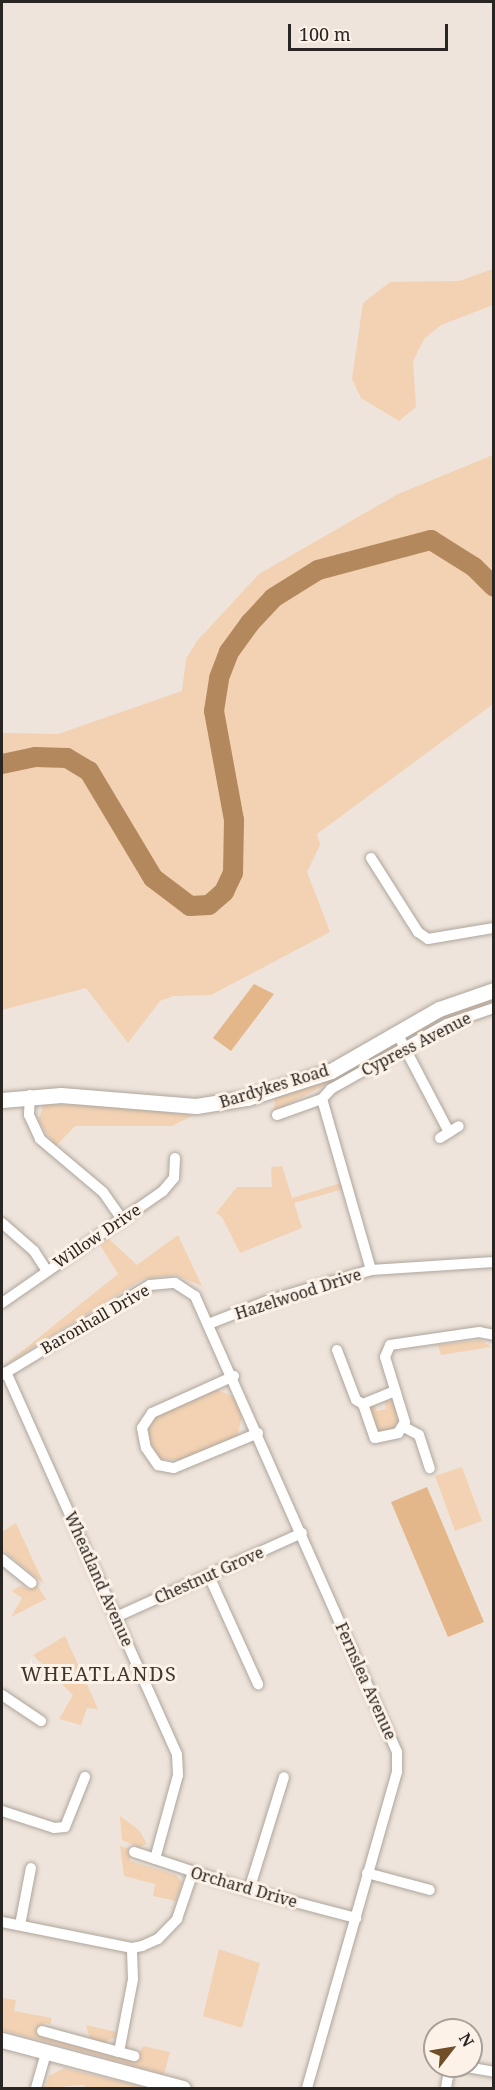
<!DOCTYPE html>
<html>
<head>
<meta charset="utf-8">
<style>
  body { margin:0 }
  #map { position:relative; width:495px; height:2090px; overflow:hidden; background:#eee4db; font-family:"Noto Serif",serif }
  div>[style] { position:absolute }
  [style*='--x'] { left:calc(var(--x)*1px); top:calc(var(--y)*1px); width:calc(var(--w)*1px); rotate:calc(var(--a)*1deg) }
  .green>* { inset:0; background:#f2d2b3 }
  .river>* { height:20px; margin:-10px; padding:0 10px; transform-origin:10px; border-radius:10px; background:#b2885c }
  .building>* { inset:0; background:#e3b78a }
  .roads { filter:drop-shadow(0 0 2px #aea59c) drop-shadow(0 0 2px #aea59c) }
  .street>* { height:10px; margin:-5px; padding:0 5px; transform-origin:5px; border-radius:5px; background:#fff }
  .secondary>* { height:15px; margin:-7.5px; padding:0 7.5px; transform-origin:7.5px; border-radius:7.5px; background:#fff }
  span { translate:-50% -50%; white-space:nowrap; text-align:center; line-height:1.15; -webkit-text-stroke:6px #fcf2e8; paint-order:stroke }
  .street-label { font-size:16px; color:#292522 }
  .quarter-label { font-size:20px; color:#3e372f; letter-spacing:1.5px }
  .frame { position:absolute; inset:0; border:3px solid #292522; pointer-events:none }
  .north { position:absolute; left:423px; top:2018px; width:60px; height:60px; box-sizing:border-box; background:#fcf2e8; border:2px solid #a8a099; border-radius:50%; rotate:59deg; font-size:16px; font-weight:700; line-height:24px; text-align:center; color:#292522 }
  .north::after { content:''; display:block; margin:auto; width:21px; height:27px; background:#714e27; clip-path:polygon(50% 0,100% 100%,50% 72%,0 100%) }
  .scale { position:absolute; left:288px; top:24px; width:160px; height:27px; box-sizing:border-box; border:3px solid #292522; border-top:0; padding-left:8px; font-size:18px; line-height:21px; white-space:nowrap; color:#292522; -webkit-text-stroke:4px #fcf2e8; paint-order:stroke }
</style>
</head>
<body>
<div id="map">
  <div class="green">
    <i style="clip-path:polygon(493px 269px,493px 305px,441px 325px,424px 339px,413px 361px,416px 407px,399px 421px,361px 398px,352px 379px,363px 303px,390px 282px,459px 281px)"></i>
    <i style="clip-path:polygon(493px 455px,493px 704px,317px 834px,320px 845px,307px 872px,330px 932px,211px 995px,173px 996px,160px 1001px,128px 1043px,86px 988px,2px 1010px,2px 733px,58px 734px,182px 691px,186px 659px,197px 641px,259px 574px,398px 494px)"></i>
    <i style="clip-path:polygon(493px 994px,493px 1002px,411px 1036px,433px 1018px)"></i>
    <i style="clip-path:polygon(393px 1043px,393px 1049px,274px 1112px,275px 1096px)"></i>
    <i style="clip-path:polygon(44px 1104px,92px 1105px,194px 1115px,172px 1126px,75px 1126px,56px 1146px,38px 1121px)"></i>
    <i style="clip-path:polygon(282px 1166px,292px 1198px,341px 1183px,343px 1189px,294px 1203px,302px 1228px,240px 1253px,222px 1217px,216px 1213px,237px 1187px,272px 1187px,271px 1167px)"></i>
    <i style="clip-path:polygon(178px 1235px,202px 1286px,175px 1275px,143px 1279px,2px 1367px,118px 1274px,100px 1245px,109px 1239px,137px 1265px)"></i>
    <i style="clip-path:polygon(481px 1340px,491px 1347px,441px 1355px,438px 1345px)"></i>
    <i style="clip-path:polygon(215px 1389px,234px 1397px,242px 1416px,237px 1437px,181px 1461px,159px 1458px,147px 1436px,149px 1424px,158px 1415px)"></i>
    <i style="clip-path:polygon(384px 1399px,393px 1402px,399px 1421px,392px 1430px,382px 1432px,376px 1428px,369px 1408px,374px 1403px,377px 1411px,386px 1409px)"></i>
    <i style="clip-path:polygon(462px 1467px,482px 1521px,455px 1531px,435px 1476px)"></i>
    <i style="clip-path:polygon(16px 1523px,44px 1584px,2px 1549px,2px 1532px)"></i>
    <i style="clip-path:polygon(35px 1582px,46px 1599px,11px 1617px,22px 1598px,12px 1591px,20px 1586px,30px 1589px)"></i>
    <i style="clip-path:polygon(65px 1636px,98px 1709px,87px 1708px,81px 1725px,59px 1719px,73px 1695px,33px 1655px)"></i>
    <i style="clip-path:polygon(120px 1816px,139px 1830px,147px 1844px,139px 1847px,122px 1840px)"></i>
    <i style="clip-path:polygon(120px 1846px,132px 1850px,130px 1861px,176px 1875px,182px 1882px,176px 1901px,153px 1896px,155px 1884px,124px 1876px)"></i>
    <i style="clip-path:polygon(219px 1949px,260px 1963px,242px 2028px,203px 2016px)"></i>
    <i style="clip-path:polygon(2px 1998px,16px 2000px,14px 2011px,52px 2018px,50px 2024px,43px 2023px,41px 2036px,134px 2061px,143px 2046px,170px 2052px,164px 2074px,2px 2030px)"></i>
    <i style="clip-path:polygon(86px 2025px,116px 2032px,115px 2037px,104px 2043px,90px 2039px)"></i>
    <i style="clip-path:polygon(64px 2068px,145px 2088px,86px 2088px,84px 2085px,45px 2088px,49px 2076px)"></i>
  </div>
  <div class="river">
    <i style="--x:2;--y:764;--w:34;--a:-12"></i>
    <i style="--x:35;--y:757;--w:32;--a:2"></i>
    <i style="--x:67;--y:758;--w:26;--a:31"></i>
    <i style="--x:89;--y:771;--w:125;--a:59.1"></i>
    <i style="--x:153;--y:878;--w:46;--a:37.1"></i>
    <i style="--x:190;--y:906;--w:19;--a:-3"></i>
    <i style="--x:209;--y:905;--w:20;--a:-41"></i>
    <i style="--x:224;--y:892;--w:21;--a:-65"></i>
    <i style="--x:233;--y:873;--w:53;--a:-88.9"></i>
    <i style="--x:234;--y:820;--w:111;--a:-100.4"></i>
    <i style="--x:214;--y:711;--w:33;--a:-81"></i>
    <i style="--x:219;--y:678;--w:28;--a:-69"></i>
    <i style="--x:229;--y:652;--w:36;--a:-54"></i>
    <i style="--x:250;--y:623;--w:34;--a:-47"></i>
    <i style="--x:273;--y:598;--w:53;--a:-31.9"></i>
    <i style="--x:318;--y:570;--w:117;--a:-14.9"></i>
    <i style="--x:431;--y:540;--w:51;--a:32.1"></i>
    <i style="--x:474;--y:567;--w:28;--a:45"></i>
  </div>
  <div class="building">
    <i style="clip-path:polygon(254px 984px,274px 994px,231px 1051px,213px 1038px)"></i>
    <i style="clip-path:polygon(427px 1487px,484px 1622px,448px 1637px,391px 1502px)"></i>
  </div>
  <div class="roads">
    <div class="street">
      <i style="--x:371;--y:858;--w:88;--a:57.6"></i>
      <i style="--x:418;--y:932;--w:12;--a:35"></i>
      <i style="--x:428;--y:939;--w:67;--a:-9.5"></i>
      <i style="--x:397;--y:1033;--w:112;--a:62.3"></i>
      <i style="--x:30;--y:1095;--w:20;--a:93"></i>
      <i style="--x:29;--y:1115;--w:26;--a:65"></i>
      <i style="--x:40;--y:1139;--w:82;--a:40.1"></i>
      <i style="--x:103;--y:1192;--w:33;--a:55"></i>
      <i style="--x:322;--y:1099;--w:178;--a:74"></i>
      <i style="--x:277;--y:1115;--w:48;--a:-19.6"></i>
      <i style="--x:322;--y:1099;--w:13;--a:-48"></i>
      <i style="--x:331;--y:1089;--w:133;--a:-29.3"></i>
      <i style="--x:447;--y:1024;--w:50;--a:-18.8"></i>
      <i style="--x:440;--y:1138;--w:22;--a:-32"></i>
      <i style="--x:2;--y:1223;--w:43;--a:41.2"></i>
      <i style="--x:34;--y:1251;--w:24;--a:57"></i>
      <i style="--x:2;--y:1303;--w:196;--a:-34.8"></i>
      <i style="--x:163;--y:1191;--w:17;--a:-50"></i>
      <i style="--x:174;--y:1178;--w:20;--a:-87"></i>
      <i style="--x:211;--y:1323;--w:60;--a:-21.4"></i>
      <i style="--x:267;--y:1301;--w:109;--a:-16.6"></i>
      <i style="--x:371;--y:1270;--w:123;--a:-3.7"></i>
      <i style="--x:337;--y:1350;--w:53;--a:69.2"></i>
      <i style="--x:356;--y:1400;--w:8;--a:30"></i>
      <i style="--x:6;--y:1372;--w:419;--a:65.9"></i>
      <i style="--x:177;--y:1755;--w:20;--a:87"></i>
      <i style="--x:178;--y:1775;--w:87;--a:105.3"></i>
      <i style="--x:2;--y:1375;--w:173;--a:-31.3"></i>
      <i style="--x:150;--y:1285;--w:25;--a:-5"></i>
      <i style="--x:175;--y:1283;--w:24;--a:33"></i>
      <i style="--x:195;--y:1296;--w:499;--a:66.1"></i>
      <i style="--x:397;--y:1752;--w:20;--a:90"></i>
      <i style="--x:397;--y:1772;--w:329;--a:105.9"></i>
      <i style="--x:234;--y:1376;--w:90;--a:155.7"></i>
      <i style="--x:152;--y:1413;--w:18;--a:124"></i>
      <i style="--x:142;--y:1428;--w:20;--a:79"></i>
      <i style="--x:146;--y:1448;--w:21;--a:55"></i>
      <i style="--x:158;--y:1465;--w:16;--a:11"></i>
      <i style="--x:174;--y:1468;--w:91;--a:-22.6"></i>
      <i style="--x:395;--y:1391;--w:35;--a:158"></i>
      <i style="--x:363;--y:1404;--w:36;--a:71"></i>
      <i style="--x:375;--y:1438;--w:24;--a:-12"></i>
      <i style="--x:398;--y:1433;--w:13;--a:-58"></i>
      <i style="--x:405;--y:1422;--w:68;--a:-107.1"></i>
      <i style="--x:385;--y:1357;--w:13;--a:-67"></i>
      <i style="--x:390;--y:1345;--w:90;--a:-8.3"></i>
      <i style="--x:479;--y:1332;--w:15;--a:11"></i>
      <i style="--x:404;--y:1427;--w:17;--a:28"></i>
      <i style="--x:419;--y:1435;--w:35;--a:72"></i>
      <i style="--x:2;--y:1559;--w:38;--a:39"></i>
      <i style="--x:209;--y:1576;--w:119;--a:65.6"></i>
      <i style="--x:116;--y:1617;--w:204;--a:-24.3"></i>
      <i style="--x:2;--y:1695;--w:47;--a:33.7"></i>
      <i style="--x:2;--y:1811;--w:55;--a:18.1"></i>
      <i style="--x:54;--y:1828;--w:11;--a:-5"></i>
      <i style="--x:65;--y:1827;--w:54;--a:-68.2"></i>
      <i style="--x:134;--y:1852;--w:121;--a:18.3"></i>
      <i style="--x:249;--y:1890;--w:111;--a:14.7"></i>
      <i style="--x:367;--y:1873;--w:65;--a:15.1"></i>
      <i style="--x:249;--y:1890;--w:118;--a:-72.8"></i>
      <i style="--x:2;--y:1922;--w:133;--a:11.3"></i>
      <i style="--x:132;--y:1948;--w:10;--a:-11"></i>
      <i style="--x:142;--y:1946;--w:17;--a:-24"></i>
      <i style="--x:158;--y:1939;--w:28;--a:-46"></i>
      <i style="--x:177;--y:1919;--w:50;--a:-71.2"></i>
      <i style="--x:20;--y:1925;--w:58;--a:-79.1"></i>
      <i style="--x:42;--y:2031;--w:80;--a:15.3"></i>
      <i style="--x:119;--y:2052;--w:74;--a:-79.1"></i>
      <i style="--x:133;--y:1979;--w:31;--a:-92"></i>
      <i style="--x:119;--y:2052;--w:16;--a:15"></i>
      <i style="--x:461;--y:2066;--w:34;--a:10"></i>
      <i style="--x:36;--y:2088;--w:37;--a:-74"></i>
      <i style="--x:446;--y:2088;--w:22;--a:-80"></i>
    </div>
    <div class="secondary">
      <i style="--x:2;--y:1100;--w:59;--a:-4.8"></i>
      <i style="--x:61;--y:1095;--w:135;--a:4.7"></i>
      <i style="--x:196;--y:1106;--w:52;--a:-8.9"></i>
      <i style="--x:247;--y:1098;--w:88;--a:-17.8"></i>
      <i style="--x:331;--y:1071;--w:125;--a:-29.9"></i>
      <i style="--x:439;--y:1009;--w:58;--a:-19.1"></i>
      <i style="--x:2;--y:2040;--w:187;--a:14.9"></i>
    </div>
  </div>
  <div class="street-label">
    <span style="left:416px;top:1044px;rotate:-27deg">Cypress Avenue</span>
    <span style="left:274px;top:1086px;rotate:-17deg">Bardykes Road</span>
    <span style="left:97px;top:1236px;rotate:-34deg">Willow Drive</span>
    <span style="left:298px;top:1294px;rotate:-18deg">Hazelwood Drive</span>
    <span style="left:95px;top:1319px;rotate:-30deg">Baronhall Drive</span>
    <span style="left:209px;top:1575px;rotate:-24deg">Chestnut Grove</span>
    <span style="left:99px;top:1579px;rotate:66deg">Wheatland Avenue</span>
    <span style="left:366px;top:1681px;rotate:66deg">Fernslea Avenue</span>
    <span style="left:244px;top:1887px;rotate:16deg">Orchard Drive</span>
  </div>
  <div class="quarter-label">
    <span style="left:99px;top:1673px">WHEATLANDS</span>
  </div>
  <div class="frame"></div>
  <div class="north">N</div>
  <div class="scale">100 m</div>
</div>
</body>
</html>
